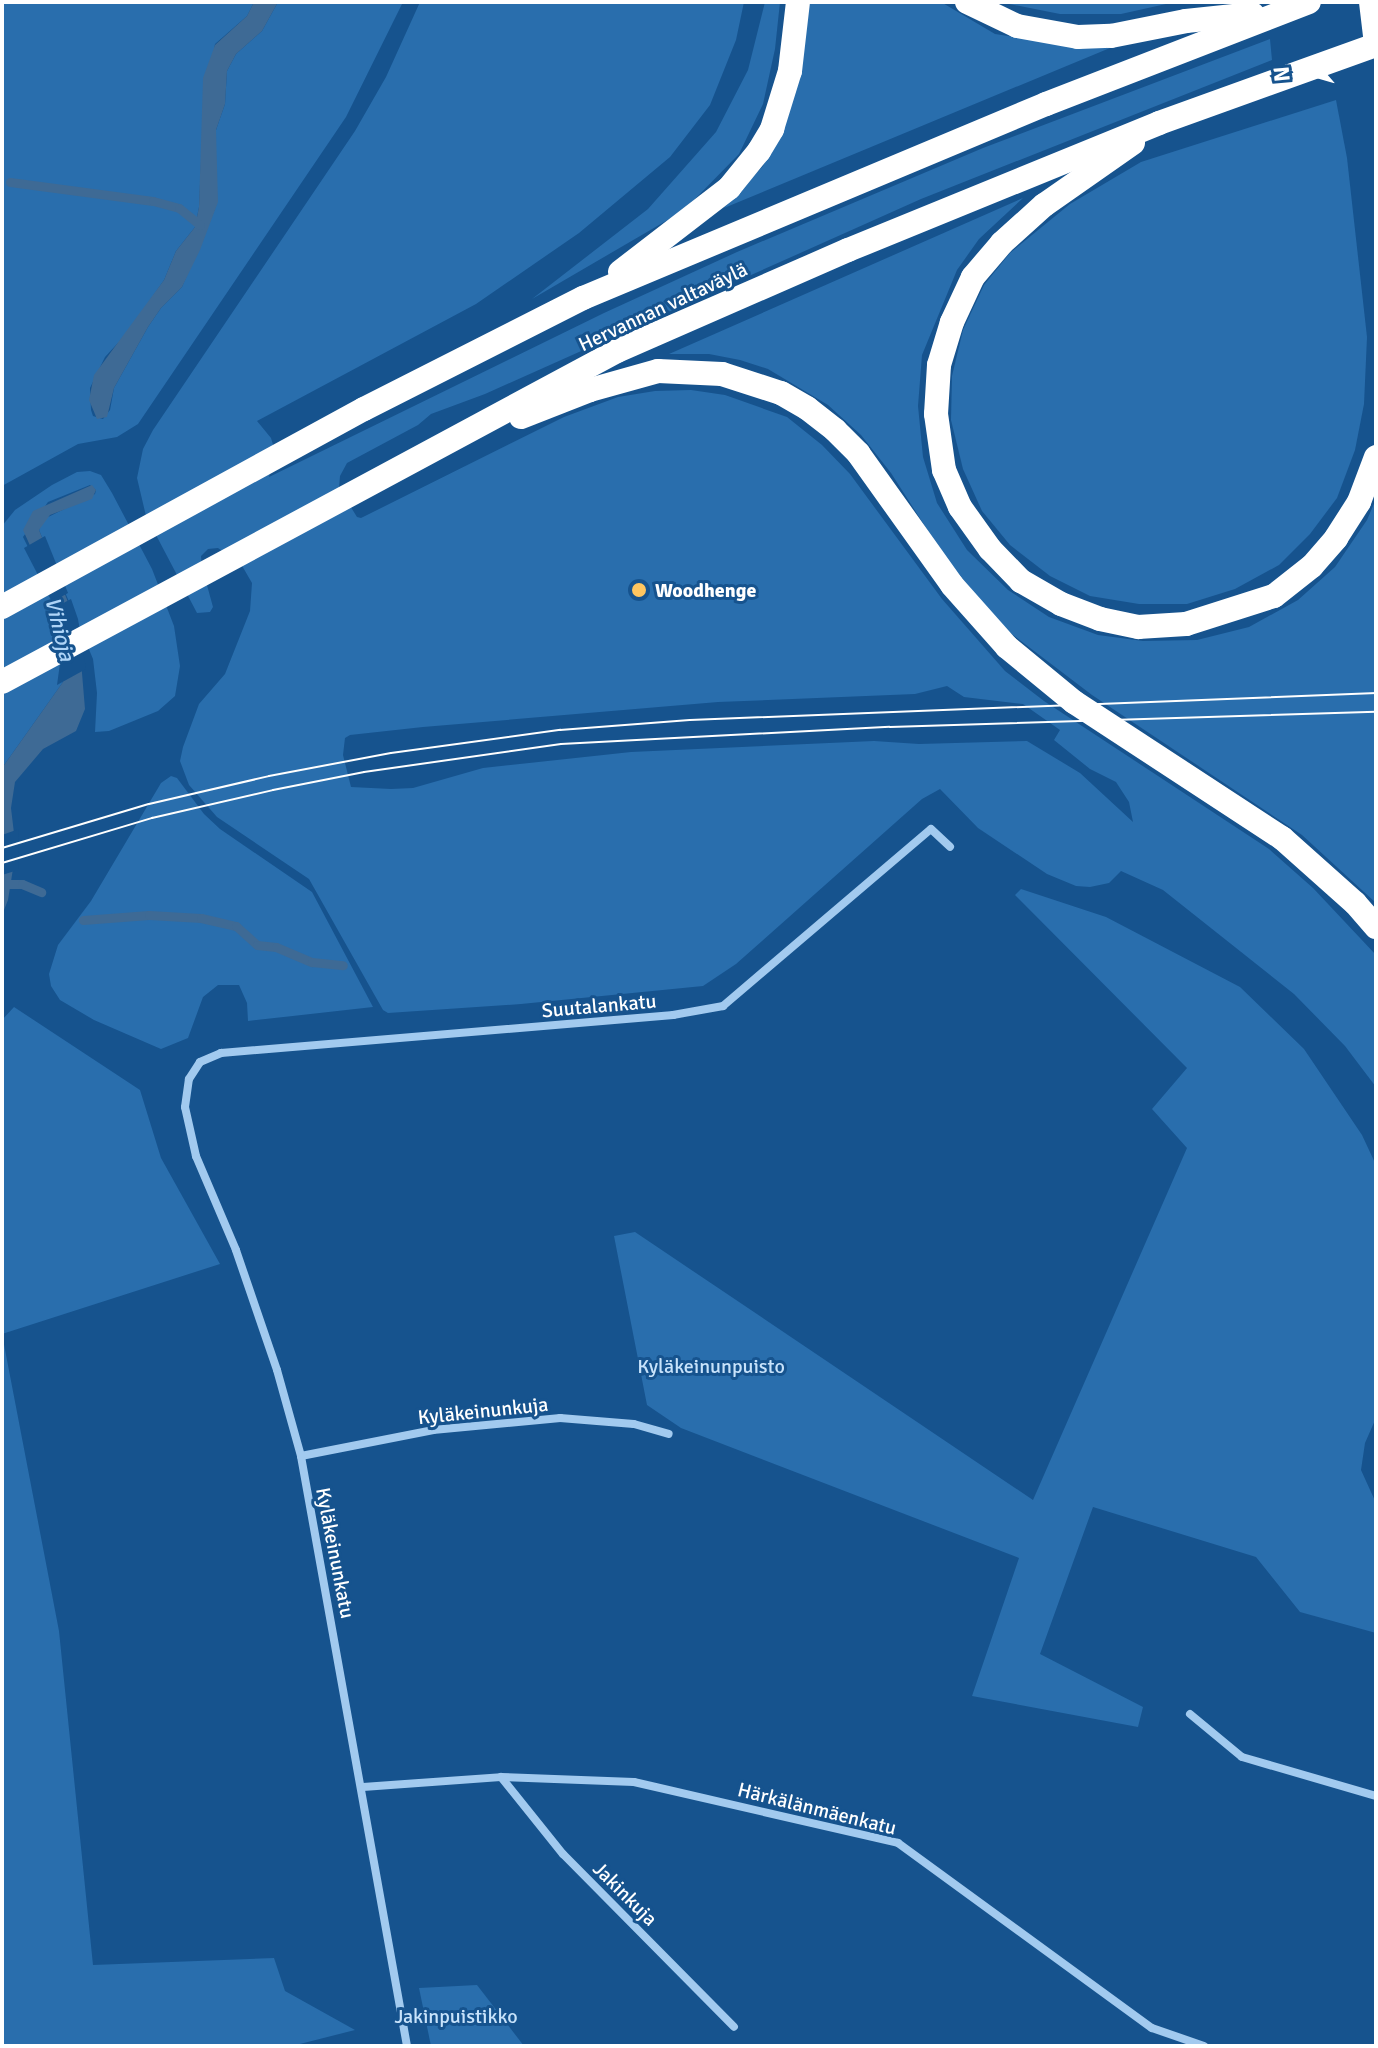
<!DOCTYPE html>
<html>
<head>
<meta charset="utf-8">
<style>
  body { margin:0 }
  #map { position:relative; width:1378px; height:2048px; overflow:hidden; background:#16538e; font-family:Signika,sans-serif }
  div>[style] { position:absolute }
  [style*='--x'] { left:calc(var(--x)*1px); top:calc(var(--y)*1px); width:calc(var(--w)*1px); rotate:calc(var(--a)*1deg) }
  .green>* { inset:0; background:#296ead }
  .water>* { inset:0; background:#3e6a95 }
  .pier>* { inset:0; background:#16538e }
  .stream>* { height:9px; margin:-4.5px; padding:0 4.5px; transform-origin:4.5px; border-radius:4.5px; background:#3e6a95 }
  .street>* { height:8px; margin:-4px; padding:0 4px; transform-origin:4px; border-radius:4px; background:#a2caef }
  .highway>* { height:24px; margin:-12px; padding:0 12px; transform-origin:12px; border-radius:12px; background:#fff }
  .tram>* { height:2px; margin:-1px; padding:0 1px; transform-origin:1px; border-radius:1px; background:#fff }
  .dots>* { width:22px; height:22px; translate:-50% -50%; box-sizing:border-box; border:4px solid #16538e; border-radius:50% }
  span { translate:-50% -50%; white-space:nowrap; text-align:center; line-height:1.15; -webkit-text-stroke:6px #16538e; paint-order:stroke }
  .street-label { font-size:20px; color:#fff }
  .poi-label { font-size:20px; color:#fff; font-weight:700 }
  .left { translate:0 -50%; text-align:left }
  .park-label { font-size:20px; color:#c8e3fb }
  .water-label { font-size:22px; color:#aed4f7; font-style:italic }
  .frame { position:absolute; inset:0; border:4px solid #fff; pointer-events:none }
  .north { position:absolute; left:1266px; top:32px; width:80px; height:80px; -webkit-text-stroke:6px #16538e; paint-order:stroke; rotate:265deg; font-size:22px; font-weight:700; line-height:32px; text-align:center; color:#fff }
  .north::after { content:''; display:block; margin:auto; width:28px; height:36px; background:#fff; clip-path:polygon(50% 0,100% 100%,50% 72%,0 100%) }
</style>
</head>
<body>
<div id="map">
  <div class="green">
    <i style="clip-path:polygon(2px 2px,254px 2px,247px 16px,215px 44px,203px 116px,199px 207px,195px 227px,176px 251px,164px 280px,127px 333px,105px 357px,90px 388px,91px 410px,93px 416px,103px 419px,110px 410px,114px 388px,148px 327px,161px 308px,182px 287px,215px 209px,216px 130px,225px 104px,227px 71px,236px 54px,262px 31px,278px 2px,403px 2px,346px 117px,138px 424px,117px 437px,78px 444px,2px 486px)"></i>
    <i style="clip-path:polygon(evenodd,420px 2px,744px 2px,736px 40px,710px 105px,670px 157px,579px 233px,476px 304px,257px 421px,271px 438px,275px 451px,269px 477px,604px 313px,737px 252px,983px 148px,1270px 39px,1272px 60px,921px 199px,485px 394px,431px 414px,418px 425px,347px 463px,340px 476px,339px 488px,357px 517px,361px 518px,564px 417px,618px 397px,655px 391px,691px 390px,725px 395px,787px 417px,822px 445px,850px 474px,942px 599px,1005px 671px,1044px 701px,1269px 849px,1313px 888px,1376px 955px,1376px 1087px,1345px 1046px,1294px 994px,1163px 890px,1121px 871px,1109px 883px,1090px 887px,1076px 886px,1047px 874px,978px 828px,940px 789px,922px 799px,736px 964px,703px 986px,521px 1004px,388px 1013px,383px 1010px,309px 879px,217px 817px,189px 785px,180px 761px,183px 747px,199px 704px,225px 674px,250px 611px,252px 583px,241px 564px,218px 548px,208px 549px,201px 556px,202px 567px,213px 607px,210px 612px,197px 613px,146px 516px,137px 478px,143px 449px,153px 430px,355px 131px,386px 77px,420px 2px,947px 686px,964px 697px,1023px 704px,1060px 730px,1054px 740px,1090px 769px,1116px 782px,1129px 802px,1133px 822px,1080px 773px,1027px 741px,919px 744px,874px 741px,631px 752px,483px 768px,413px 788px,391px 789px,351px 787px,343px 755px,345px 738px,350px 735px,423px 727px,718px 702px,915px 694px,947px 686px)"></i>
    <i style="clip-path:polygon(765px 2px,780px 2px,775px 49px,763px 104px,739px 154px,694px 200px,671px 218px,532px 299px,648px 209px,716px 132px,748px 70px)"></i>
    <i style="clip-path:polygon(807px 2px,941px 2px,995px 34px,1084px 48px,1122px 43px,724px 208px,763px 166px,788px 117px)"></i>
    <i style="clip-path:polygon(999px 2px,1175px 2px,1121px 14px,1060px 14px)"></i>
    <i style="clip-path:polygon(1336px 100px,1347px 158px,1367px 337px,1364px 404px,1355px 450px,1337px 498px,1310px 534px,1279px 565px,1235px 589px,1187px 604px,1139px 604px,1090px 596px,1050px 576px,1010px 545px,982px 511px,963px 469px,951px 420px,952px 376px,963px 330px,984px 285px,1010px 253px,1070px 204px,1141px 162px)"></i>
    <i style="clip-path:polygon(1023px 198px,979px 239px,957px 270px,922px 355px,918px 406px,923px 457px,937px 503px,967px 550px,1008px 590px,1049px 617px,1098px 635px,1143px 641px,1197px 640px,1249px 627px,1298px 600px,1335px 567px,1367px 520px,1376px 499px,1376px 903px,1302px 835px,1092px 695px,1004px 628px,946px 559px,891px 473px,861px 435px,828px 405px,768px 369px,740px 360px,709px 354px,669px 354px)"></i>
    <i style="clip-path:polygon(90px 471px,101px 475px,112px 493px,152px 569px,174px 626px,180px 666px,175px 696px,158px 711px,109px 731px,95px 732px,97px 693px,93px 659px,39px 530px,44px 519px,95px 494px,96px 490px,90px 485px,48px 502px,23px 537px,59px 610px,63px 682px,2px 768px,2px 526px,15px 510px,52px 485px,77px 472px)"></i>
    <i style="clip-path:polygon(171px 776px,177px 778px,204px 814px,220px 829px,312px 892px,373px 1007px,248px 1021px,247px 1003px,239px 985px,218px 985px,203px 997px,188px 1038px,161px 1049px,94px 1020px,60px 1000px,51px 986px,49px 974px,58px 945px,91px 901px,161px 783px)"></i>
    <i style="clip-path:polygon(1021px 889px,1106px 917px,1240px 987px,1304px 1049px,1362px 1135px,1376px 1165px,1376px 1418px,1365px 1443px,1361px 1470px,1376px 1503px,1376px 1633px,1300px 1612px,1256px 1557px,1093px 1507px,1040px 1654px,1143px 1707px,1138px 1727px,972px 1696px,1019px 1558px,681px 1428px,647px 1405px,614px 1236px,635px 1232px,1033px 1500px,1187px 1148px,1152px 1109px,1187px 1068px,1015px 895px)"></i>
    <i style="clip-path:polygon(14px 1007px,140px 1090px,161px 1158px,220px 1264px,2px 1334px,59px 1631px,93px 1965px,274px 1958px,285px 1991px,355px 2030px,292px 2046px,2px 2046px,2px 1020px)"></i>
    <i style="clip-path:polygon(477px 1985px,524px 2046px,431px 2046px,419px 1988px)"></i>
  </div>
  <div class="water">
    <i style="clip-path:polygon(254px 2px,278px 2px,262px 31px,236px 54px,227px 71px,225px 104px,216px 130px,218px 202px,200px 250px,182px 287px,161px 308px,148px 327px,114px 388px,107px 417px,97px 419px,89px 400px,94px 375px,164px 280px,176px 251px,195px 227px,199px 207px,203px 78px,215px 45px,247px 16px)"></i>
    <i style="clip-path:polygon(92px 485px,96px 490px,92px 499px,50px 515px,39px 530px,68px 602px,80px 649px,85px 709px,76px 731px,43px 749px,15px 782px,11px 808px,16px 850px,8px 900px,2px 915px,2px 768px,63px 682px,59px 610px,23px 530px,33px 511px)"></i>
  </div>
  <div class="pier">
    <i style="clip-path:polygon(45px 536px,68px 593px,52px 602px,24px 548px)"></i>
    <i style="clip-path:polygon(71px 599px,78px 619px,86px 669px,57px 685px,61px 656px,54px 608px)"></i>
    <i style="clip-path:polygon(19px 829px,18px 870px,2px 875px,2px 835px)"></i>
  </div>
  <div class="stream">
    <i style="--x:10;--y:182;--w:144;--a:7.6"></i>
    <i style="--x:153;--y:201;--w:27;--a:15"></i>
    <i style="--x:179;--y:208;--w:27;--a:39"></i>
    <i style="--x:5;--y:884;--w:17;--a:0"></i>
    <i style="--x:22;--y:884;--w:21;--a:23"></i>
    <i style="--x:83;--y:920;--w:66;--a:-4.3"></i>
    <i style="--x:149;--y:915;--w:52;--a:3.3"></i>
    <i style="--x:201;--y:918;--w:36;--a:13"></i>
    <i style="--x:236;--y:926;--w:28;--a:42"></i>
    <i style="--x:257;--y:945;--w:19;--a:6"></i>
    <i style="--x:276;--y:947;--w:39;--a:23"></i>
    <i style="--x:312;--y:962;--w:31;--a:6"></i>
  </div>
  <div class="street">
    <i style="--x:301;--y:1456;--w:135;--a:-11.1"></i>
    <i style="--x:433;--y:1430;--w:128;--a:-5.4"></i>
    <i style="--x:560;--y:1418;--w:74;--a:4.6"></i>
    <i style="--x:634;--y:1424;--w:36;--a:16"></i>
    <i style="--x:1190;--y:1714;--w:67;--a:39.6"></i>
    <i style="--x:1242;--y:1757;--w:140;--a:16.2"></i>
    <i style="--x:501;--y:1777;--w:99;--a:51.2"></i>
    <i style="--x:563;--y:1854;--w:243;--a:45.3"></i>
    <i style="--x:363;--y:1787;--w:138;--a:-4.1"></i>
    <i style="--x:501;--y:1777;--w:133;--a:2.2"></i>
    <i style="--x:634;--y:1782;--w:271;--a:13"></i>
    <i style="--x:898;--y:1843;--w:314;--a:36.1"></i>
    <i style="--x:1152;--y:2028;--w:55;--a:19.1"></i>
    <i style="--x:407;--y:2046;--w:599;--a:-100.19"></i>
    <i style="--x:301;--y:1456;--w:89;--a:-105.6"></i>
    <i style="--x:277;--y:1370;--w:127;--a:-108.9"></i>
    <i style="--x:236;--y:1250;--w:102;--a:-113.1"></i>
    <i style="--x:196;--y:1156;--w:50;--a:-102.7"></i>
    <i style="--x:185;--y:1107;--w:28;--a:-82"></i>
    <i style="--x:189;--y:1079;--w:20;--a:-57"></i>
    <i style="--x:200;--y:1062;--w:23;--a:-23"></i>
    <i style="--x:221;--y:1053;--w:454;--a:-4.8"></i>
    <i style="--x:673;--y:1015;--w:51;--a:-10.2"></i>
    <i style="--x:723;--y:1006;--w:273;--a:-40.4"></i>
    <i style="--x:931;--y:829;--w:26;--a:43"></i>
  </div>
  <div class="highway">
    <i style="--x:967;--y:2;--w:55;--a:25.6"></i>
    <i style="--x:1017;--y:26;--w:62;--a:10.2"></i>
    <i style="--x:1078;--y:37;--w:33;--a:-2"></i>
    <i style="--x:1111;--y:36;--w:76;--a:-11.3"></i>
    <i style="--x:1186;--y:21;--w:67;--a:-6"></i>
    <i style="--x:1371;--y:2;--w:42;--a:83.2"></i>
    <i style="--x:1133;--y:143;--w:108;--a:145.1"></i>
    <i style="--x:1044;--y:205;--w:57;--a:137.9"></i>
    <i style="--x:1002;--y:243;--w:45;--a:130.5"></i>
    <i style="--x:973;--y:277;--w:50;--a:115"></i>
    <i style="--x:952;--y:322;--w:45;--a:106.8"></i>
    <i style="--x:939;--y:365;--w:49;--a:93.5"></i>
    <i style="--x:936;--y:414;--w:57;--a:81.9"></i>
    <i style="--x:944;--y:470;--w:40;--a:66.6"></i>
    <i style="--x:960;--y:507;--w:52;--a:54.5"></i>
    <i style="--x:990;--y:549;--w:45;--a:45.9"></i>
    <i style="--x:1021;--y:581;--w:46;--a:29.9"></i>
    <i style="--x:1061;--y:604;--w:42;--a:21"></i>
    <i style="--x:1100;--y:619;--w:39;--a:12"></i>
    <i style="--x:1138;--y:627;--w:48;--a:-3.6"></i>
    <i style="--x:1186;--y:624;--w:92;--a:-17.7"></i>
    <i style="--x:1274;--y:596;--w:48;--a:-38.3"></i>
    <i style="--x:1312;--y:566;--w:37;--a:-49"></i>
    <i style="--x:1336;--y:538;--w:43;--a:-57.4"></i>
    <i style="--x:1359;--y:502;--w:48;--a:-69.3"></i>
    <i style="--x:620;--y:272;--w:138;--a:-37.6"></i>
    <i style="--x:729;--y:188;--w:48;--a:-51"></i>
    <i style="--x:759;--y:151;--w:26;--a:-59"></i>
    <i style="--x:772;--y:129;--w:61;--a:-72.8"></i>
    <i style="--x:790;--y:71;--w:69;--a:-83.4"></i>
    <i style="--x:521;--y:417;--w:74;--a:-21.4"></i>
    <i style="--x:590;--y:390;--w:71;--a:-15.6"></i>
    <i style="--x:658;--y:371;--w:64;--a:2.7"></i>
    <i style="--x:722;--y:374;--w:62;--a:17.9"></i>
    <i style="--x:781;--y:393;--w:30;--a:30"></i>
    <i style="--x:807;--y:408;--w:36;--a:38"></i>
    <i style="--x:835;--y:430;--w:33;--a:45"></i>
    <i style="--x:858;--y:453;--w:162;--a:54.5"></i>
    <i style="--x:952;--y:585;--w:83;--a:48.4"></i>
    <i style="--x:1007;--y:647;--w:87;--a:39.4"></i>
    <i style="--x:1074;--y:702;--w:249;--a:33.2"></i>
    <i style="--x:1282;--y:838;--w:98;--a:41.7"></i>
    <i style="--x:1355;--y:903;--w:32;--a:49"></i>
    <i style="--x:2;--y:607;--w:413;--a:-28.7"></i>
    <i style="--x:364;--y:409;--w:246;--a:-26.9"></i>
    <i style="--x:583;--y:298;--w:502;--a:-22.73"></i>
    <i style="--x:1046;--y:104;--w:282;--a:-21.2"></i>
    <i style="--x:2;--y:682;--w:698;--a:-28.29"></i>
    <i style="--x:617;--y:351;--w:252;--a:-23.6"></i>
    <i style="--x:848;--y:250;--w:336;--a:-22.2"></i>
    <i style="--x:1159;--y:123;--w:231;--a:-19.8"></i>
  </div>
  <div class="tram">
    <i style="--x:2;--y:848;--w:153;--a:-16.7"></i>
    <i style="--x:149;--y:804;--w:123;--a:-13.1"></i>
    <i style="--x:269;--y:776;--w:124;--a:-10.7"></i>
    <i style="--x:391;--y:753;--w:171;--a:-7.8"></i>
    <i style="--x:560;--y:730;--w:130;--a:-4.4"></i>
    <i style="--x:690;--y:720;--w:687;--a:-2.25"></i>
    <i style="--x:2;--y:863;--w:157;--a:-16.7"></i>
    <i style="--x:152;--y:818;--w:124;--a:-13"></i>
    <i style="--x:273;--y:790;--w:93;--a:-11.2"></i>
    <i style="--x:364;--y:772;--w:199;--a:-8.1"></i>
    <i style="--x:561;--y:744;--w:329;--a:-3"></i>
    <i style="--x:890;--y:727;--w:486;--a:-1.8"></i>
  </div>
  <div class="dots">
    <i style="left:639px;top:590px;background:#ffc660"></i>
  </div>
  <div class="street-label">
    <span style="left:663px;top:307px;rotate:-25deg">Hervannan valtaväylä</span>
    <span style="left:599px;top:1006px;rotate:-5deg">Suutalankatu</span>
    <span style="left:483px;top:1411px;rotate:-6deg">Kyläkeinunkuja</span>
    <span style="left:335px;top:1553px;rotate:79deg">Kyläkeinunkatu</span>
    <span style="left:817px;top:1809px;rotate:14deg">Härkälänmäenkatu</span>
    <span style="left:625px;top:1894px;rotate:45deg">Jakinkuja</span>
  </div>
  <div class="poi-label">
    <span class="left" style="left:655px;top:590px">Woodhenge</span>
  </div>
  <div class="park-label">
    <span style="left:711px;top:1366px">Kyläkeinunpuisto</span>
    <span style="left:456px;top:2016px">Jakinpuistikko</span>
  </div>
  <div class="water-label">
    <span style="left:60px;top:629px;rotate:76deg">Vihioja</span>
  </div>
  <div class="frame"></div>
  <div class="north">N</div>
</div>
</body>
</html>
